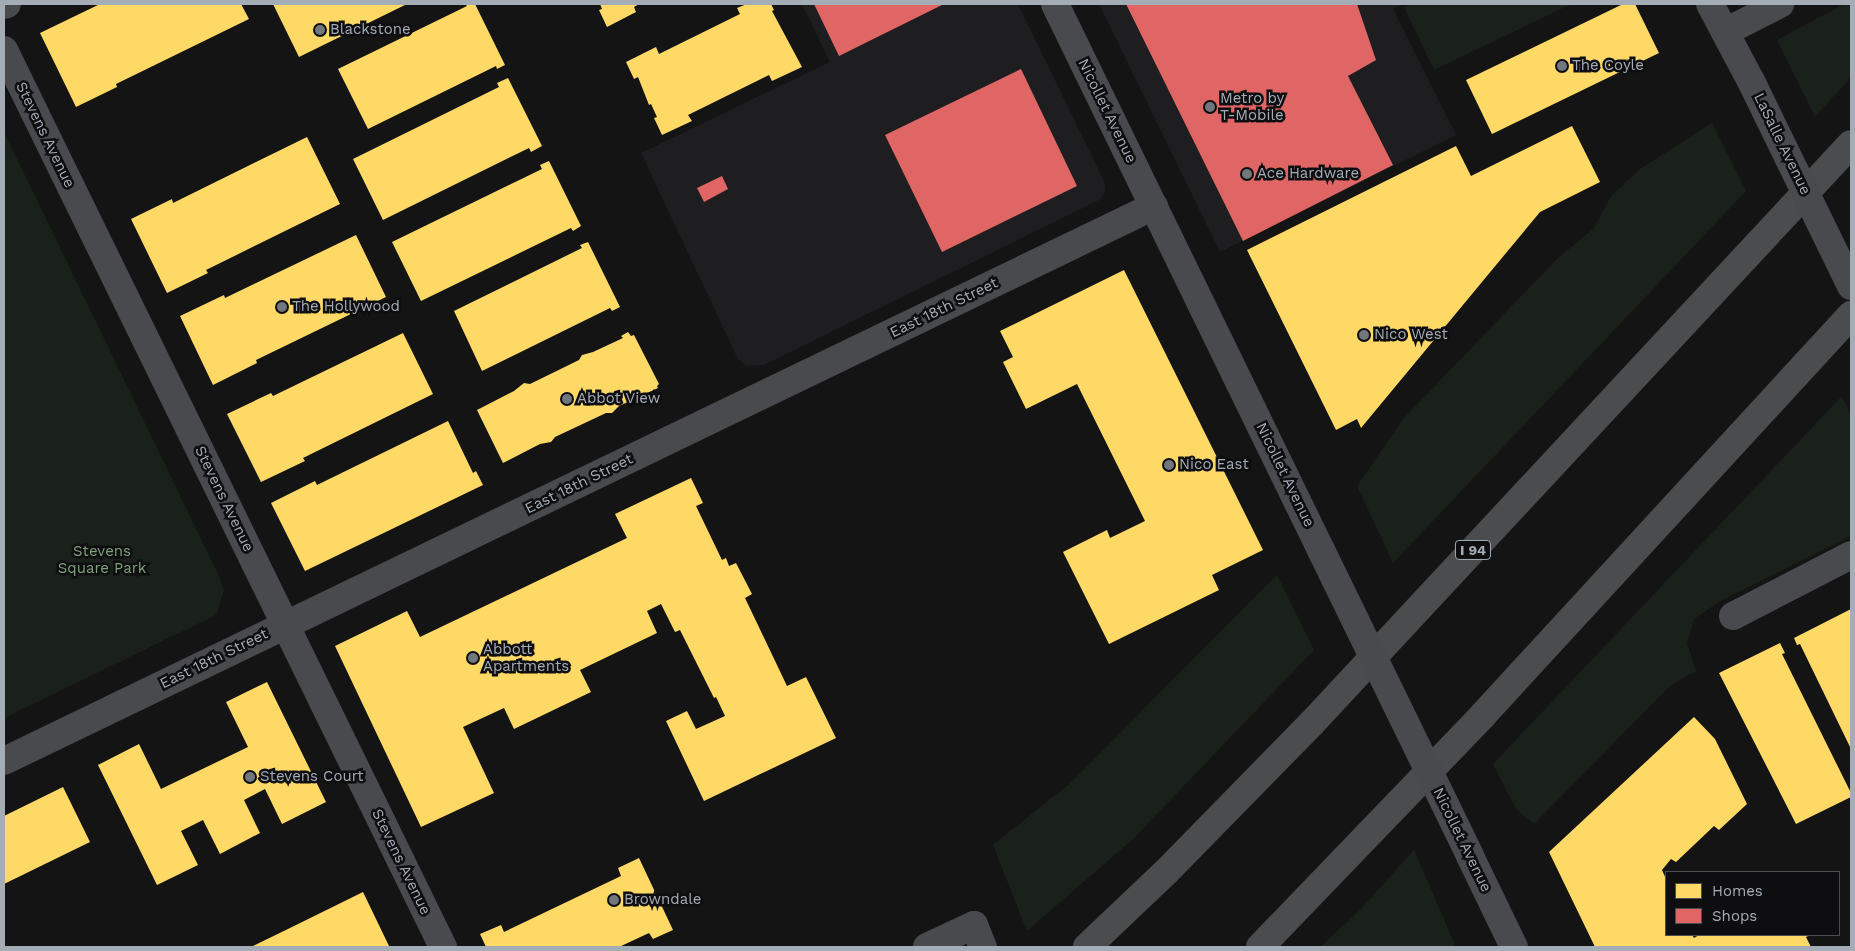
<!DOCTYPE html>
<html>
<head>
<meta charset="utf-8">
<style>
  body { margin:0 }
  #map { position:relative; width:1855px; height:951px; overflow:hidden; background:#141414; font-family:"Work Sans",sans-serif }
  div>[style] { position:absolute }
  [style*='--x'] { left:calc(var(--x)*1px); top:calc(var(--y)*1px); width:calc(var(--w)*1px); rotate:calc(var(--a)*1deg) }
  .built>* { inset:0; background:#1e1e20 }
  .green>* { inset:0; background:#1a211a }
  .homes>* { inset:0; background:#ffd966 }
  .shops>* { inset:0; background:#e06666 }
  .minor>* { height:28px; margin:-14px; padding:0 14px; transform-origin:14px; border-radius:14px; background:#484a4d }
  .highway>* { height:28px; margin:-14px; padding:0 14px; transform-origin:14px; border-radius:14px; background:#4a4c4e }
  .minor-bridge>* { height:28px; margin:-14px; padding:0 14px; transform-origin:14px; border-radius:14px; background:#484a4d }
  .dots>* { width:14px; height:14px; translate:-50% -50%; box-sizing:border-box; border:2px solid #0e0e10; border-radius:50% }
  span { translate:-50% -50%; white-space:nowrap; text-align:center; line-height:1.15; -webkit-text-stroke:5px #0e0e10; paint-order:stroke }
  .shield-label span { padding:1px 4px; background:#0e0e10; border:1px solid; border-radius:4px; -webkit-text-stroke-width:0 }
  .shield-label { font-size:14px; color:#a4acb6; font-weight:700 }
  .poi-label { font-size:15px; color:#a4acb6 }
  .left { translate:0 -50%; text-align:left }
  .street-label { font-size:15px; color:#a4acb6 }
  .park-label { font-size:15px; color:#7da279 }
  .frame { position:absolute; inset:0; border:5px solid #a4acb6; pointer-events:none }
  .legend { position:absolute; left:1665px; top:871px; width:175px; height:65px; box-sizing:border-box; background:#0e0e10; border:1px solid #4a4d52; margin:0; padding:6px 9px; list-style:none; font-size:15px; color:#a4acb6 }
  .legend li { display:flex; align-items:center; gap:10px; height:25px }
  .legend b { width:25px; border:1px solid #4a4d52 }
</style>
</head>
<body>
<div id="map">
  <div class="built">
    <i style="clip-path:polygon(802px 4px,1018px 4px,1104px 181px,1105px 191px,1101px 199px,764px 365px,746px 366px,738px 359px,641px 153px,830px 62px)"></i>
    <i style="clip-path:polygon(1099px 4px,1402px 4px,1393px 9px,1456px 135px,1220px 252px)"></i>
  </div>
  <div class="green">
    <i style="clip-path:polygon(1411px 4px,1571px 4px,1434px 70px,1404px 7px)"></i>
    <i style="clip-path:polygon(1844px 4px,1851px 4px,1851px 77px,1815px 117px,1777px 40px)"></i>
    <i style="clip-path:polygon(1712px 123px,1746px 191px,1393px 563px,1357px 486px,1403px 419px,1558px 258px,1594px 228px,1611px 196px,1640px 169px)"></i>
    <i style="clip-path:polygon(4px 132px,219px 576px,224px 590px,217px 613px,214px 616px,4px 718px)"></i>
    <i style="clip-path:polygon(1842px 396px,1851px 415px,1851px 536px,1720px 601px,1694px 619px,1687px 643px,1696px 671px,1671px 685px,1534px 824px,1516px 809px,1493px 764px)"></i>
    <i style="clip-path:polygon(1277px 575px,1314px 650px,1133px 839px,1027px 931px,993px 845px,1068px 785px)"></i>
    <i style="clip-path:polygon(1414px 850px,1456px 947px,1320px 947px,1360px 910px)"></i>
  </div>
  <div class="homes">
    <i style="clip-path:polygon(100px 4px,241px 4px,249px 19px,116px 84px,117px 87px,76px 107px,40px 33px)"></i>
    <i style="clip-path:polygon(273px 4px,407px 4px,299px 57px)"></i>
    <i style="clip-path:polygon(465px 4px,475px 4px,505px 65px,497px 69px,496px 66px,368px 129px,338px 69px,467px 6px)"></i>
    <i style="clip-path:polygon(600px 4px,639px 4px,634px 7px,636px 12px,607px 27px,599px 10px,602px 9px)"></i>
    <i style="clip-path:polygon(747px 4px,771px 4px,774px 10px,772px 11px,802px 67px,772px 81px,769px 75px,688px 115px,692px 121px,662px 135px,654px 118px,657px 117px,651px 104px,649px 105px,638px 77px,634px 79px,626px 62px,656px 47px,659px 54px,740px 14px,737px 8px)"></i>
    <i style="clip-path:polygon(1623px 4px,1635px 4px,1659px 53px,1492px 134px,1466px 80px)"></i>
    <i style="clip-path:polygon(508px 78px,542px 146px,531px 152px,529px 148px,383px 220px,353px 159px,499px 87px,497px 83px)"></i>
    <i style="clip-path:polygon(1572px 126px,1600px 182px,1540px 212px,1361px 428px,1357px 419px,1336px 430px,1247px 250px,1456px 146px,1471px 176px)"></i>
    <i style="clip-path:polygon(307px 137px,340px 204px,206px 270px,208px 273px,167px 293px,131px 219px,172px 199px,173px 203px)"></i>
    <i style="clip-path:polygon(549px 161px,581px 226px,573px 231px,571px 228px,421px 301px,392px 242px,542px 169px,540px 165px)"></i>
    <i style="clip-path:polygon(356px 235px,386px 297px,256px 360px,257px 363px,213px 385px,180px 316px,224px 295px,225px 298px)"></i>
    <i style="clip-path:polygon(588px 242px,620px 307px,612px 311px,610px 308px,482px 371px,454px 311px,582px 248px,580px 245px)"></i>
    <i style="clip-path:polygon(1124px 270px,1263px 550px,1212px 575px,1219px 590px,1109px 644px,1063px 552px,1107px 530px,1110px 538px,1145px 521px,1077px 384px,1026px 409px,1003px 362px,1013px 357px,1000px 331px)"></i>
    <i style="clip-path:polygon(628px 332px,631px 336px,634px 335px,659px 384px,657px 386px,658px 388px,619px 406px,612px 413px,606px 413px,555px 437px,551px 442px,540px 444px,503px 463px,477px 410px,514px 391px,524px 383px,530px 384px,579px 360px,582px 355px,593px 352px,623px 338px,621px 336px)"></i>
    <i style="clip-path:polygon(403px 333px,433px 394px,303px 458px,305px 461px,261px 482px,227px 414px,271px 393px,273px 396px)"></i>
    <i style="clip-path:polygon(448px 421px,473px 473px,476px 471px,483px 485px,305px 571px,271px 503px,315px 481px,317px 485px)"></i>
    <i style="clip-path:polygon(691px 478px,703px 503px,696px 506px,722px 560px,726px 558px,729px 566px,736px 563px,752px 594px,745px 598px,787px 686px,806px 677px,836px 738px,704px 801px,666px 721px,687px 711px,696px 729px,725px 716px,716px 697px,714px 698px,680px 630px,675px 632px,661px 604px,647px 611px,657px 633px,580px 670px,591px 692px,514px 729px,504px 708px,463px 727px,494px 793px,421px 827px,335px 646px,407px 611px,420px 637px,627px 538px,615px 514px)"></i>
    <i style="clip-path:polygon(1851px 609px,1851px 749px,1800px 644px,1797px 645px,1794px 638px)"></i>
    <i style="clip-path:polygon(1780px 643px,1785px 653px,1782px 654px,1851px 793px,1851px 797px,1796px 824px,1719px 673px)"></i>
    <i style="clip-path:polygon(267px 682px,326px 802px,282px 824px,265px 789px,244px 800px,260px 833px,220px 854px,203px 820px,181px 831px,198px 865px,157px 885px,98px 765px,139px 744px,161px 789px,248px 747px,226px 702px)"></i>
    <i style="clip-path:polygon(1694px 717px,1715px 739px,1747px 804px,1719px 830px,1714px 826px,1676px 862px,1671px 859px,1662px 870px,1666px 879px,1666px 935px,1692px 935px,1694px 938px,1699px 935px,1810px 935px,1806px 937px,1811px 947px,1595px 947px,1549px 852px)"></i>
    <i style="clip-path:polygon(63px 787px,90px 842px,4px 884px,4px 816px)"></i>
    <i style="clip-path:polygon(639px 858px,673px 930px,653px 939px,649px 933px,619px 947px,486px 947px,480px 934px,501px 925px,504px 932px,621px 876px,618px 868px)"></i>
    <i style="clip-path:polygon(363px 892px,389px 946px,251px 947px,292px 927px)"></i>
  </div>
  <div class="shops">
    <i style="clip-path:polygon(814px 4px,944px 4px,839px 56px)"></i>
    <i style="clip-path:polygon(1126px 4px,1357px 4px,1376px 60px,1348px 76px,1393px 165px,1243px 241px)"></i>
    <i style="clip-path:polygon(1021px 69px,1077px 186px,942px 252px,885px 135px)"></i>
    <i style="clip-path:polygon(722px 176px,728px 189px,704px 202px,697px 188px)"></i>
  </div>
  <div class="minor">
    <i style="--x:1055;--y:4;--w:607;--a:64.03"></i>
    <i style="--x:1710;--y:4;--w:87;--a:62"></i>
    <i style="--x:4;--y:5;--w:3;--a:-18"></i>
    <i style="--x:1725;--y:32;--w:62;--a:-27"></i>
    <i style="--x:4;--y:50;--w:999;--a:63.92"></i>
    <i style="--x:1733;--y:616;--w:133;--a:-27.3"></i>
    <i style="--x:4;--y:761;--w:1277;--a:-25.76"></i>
    <i style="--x:1470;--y:856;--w:101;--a:64.2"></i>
    <i style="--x:927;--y:947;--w:52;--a:-25.1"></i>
    <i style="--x:974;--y:925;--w:24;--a:68"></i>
  </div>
  <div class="highway">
    <i style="--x:1087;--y:947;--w:109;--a:-43.5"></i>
    <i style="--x:1166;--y:872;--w:207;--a:-45.6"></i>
    <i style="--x:1311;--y:724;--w:792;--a:-47.05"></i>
    <i style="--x:1260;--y:947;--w:322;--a:-46.1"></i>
    <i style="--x:1483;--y:715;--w:544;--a:-47.39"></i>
  </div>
  <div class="minor-bridge">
    <i style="--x:1751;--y:81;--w:228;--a:64"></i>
    <i style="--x:1321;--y:550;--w:340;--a:64"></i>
  </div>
  <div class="dots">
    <i style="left:320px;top:30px;background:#72777d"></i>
    <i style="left:1562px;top:66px;background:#72777d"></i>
    <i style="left:1210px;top:107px;background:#72777d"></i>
    <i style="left:1247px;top:174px;background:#72777d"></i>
    <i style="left:282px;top:307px;background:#72777d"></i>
    <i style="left:1364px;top:335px;background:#72777d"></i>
    <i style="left:567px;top:399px;background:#72777d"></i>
    <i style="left:1169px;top:465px;background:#72777d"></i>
    <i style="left:473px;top:658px;background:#72777d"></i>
    <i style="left:250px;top:777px;background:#72777d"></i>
    <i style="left:614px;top:900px;background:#72777d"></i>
  </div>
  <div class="shield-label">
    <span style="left:1473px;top:550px">I 94</span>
  </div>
  <div class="poi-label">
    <span class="left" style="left:330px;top:30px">Blackstone</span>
    <span class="left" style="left:1572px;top:66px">The Coyle</span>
    <span class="left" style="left:1220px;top:107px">Metro by<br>T-Mobile</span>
    <span class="left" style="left:1257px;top:174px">Ace Hardware</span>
    <span class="left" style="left:292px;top:307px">The Hollywood</span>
    <span class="left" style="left:1374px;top:335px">Nico West</span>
    <span class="left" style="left:577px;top:399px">Abbot View</span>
    <span class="left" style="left:1179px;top:465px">Nico East</span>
    <span class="left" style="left:483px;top:658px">Abbott<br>Apartments</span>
    <span class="left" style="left:260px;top:777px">Stevens Court</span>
    <span class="left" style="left:624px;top:900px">Browndale</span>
  </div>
  <div class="street-label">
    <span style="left:1107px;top:111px;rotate:64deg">Nicollet Avenue</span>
    <span style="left:45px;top:135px;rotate:64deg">Stevens Avenue</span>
    <span style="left:1782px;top:144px;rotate:64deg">LaSalle Avenue</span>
    <span style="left:944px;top:308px;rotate:-26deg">East 18th Street</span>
    <span style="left:1285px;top:475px;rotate:64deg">Nicollet Avenue</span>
    <span style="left:579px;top:484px;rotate:-26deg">East 18th Street</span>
    <span style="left:224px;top:499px;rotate:64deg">Stevens Avenue</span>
    <span style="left:214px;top:659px;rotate:-26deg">East 18th Street</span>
    <span style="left:1462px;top:840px;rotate:64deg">Nicollet Avenue</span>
    <span style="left:401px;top:862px;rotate:64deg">Stevens Avenue</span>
  </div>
  <div class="park-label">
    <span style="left:102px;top:560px">Stevens<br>Square Park</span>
  </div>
  <div class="frame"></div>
  <ul class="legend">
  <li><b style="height:14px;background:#ffd966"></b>Homes</li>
  <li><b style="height:14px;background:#e06666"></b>Shops</li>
  </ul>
</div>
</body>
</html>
